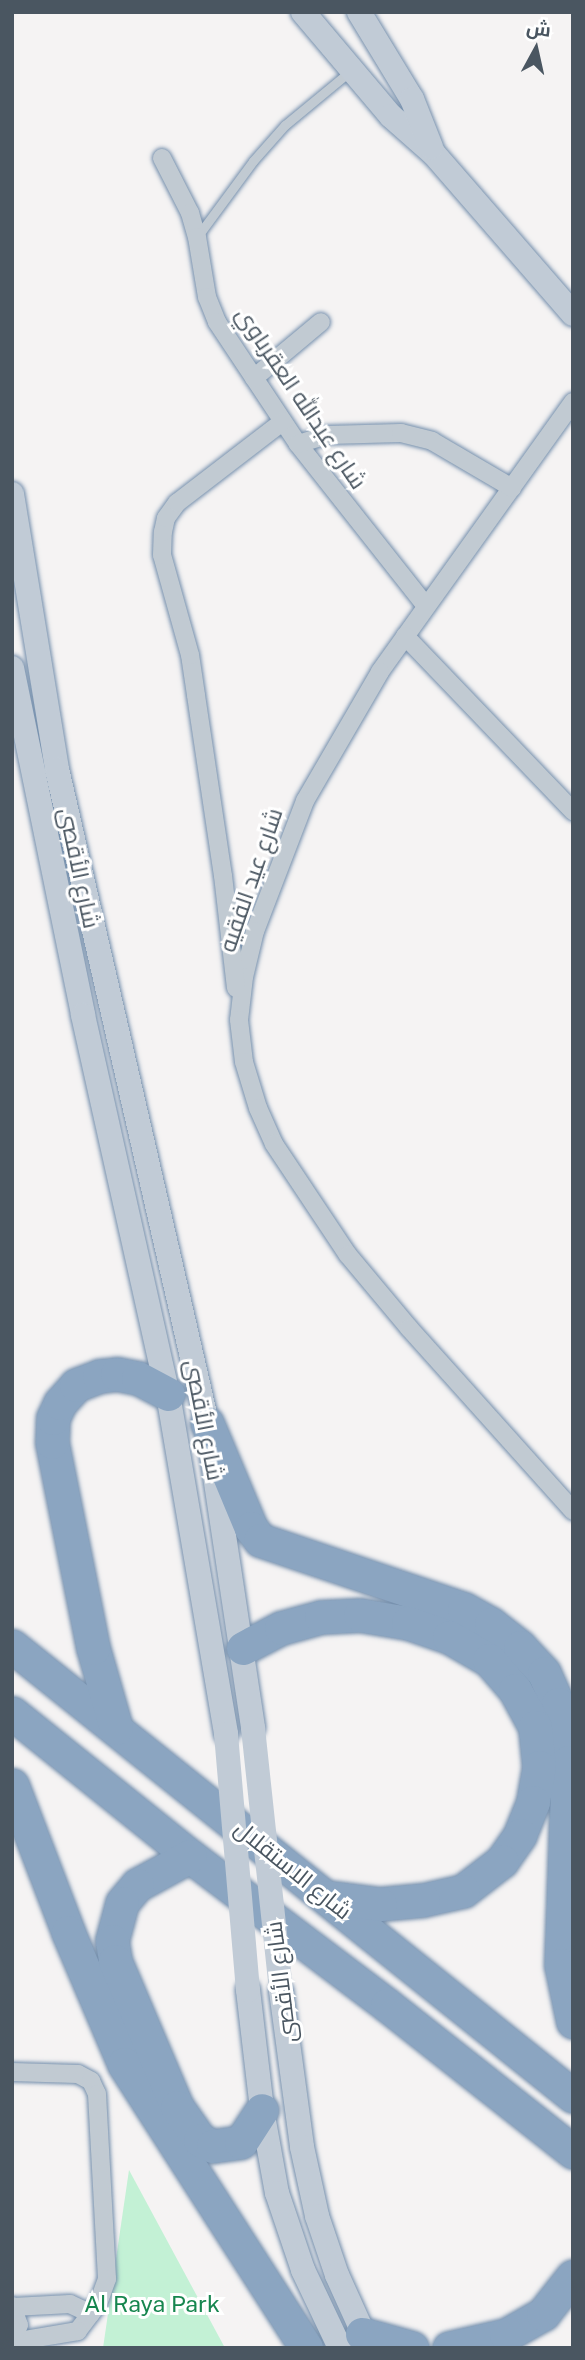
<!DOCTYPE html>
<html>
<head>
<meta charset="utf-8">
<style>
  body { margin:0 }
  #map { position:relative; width:585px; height:2360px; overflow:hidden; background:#f5f3f3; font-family:"Public Sans",Cairo,sans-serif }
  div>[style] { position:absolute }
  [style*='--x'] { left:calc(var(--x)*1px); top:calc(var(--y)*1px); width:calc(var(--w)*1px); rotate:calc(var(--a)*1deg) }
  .green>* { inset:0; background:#c3f1d5 }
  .roads { filter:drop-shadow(0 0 2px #7690ad) drop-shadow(0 0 2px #7690ad) }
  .lane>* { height:9px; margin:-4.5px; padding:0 4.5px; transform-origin:4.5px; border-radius:4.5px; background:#c1cad2 }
  .street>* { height:18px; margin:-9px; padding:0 9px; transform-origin:9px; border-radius:9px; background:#c1cad2 }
  .secondary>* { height:24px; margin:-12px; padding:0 12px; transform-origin:12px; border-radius:12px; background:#c1cbd6 }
  .highway>* { height:33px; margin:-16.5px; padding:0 16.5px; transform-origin:16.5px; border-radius:16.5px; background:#8ba5c1 }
  .secondary-bridge>* { height:24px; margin:-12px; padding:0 12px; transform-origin:12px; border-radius:12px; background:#c1cbd6 }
  span { translate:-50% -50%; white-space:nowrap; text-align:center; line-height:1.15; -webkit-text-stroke:6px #fff; paint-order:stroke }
  .street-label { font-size:23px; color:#4a5661 }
  .park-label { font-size:23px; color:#17864f }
  .frame { position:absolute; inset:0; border:14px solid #4a5661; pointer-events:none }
  .north { position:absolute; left:501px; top:14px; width:70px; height:70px; -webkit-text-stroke:5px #fff; paint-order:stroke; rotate:8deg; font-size:19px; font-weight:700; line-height:28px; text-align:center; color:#4a5661 }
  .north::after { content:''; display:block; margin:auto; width:24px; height:32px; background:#4a5661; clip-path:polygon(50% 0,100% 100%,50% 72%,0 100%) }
</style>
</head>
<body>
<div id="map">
  <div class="green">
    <i style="clip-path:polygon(129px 2170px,225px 2348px,103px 2348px)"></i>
  </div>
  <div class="roads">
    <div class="lane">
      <i style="--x:197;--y:237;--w:94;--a:-53.6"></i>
      <i style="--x:253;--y:161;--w:48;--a:-48.4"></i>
      <i style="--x:285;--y:125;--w:83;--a:-39.6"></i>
    </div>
    <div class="street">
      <i style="--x:162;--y:158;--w:62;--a:63"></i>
      <i style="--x:190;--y:213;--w:25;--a:74"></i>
      <i style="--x:197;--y:237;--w:61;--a:80.5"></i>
      <i style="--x:207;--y:297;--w:27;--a:68"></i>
      <i style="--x:217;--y:322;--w:146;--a:56.4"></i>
      <i style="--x:298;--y:444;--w:206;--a:51.7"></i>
      <i style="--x:254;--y:378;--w:87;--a:-39.9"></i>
      <i style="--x:573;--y:402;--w:332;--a:125.6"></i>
      <i style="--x:380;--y:672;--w:149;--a:120.2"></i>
      <i style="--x:305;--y:801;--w:139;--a:111"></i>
      <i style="--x:255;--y:931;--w:47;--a:103.4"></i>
      <i style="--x:244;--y:977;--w:43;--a:96.6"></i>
      <i style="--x:239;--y:1020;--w:42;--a:83.2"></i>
      <i style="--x:244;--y:1062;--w:48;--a:73.1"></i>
      <i style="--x:258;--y:1108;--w:39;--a:66"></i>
      <i style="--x:274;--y:1144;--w:133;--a:56.3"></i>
      <i style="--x:348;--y:1255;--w:95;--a:50.1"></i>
      <i style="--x:409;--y:1328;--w:246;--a:48.1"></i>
      <i style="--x:298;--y:444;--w:31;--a:-17"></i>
      <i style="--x:328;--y:435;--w:73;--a:-1.6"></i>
      <i style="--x:401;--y:433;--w:32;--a:14"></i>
      <i style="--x:432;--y:441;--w:93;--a:30.4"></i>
      <i style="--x:405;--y:636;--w:243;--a:46.2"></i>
      <i style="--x:236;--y:988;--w:113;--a:-96.6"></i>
      <i style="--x:223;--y:876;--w:183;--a:-98.5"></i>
      <i style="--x:196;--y:695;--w:40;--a:-98.5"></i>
      <i style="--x:190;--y:655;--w:104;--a:-105.6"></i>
      <i style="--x:162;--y:555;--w:23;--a:-88"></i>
      <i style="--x:163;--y:532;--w:14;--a:-78"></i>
      <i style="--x:166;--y:518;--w:19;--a:-54"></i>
      <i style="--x:177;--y:503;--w:133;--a:-37.6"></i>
      <i style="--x:12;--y:2072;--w:66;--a:1.7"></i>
      <i style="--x:78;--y:2074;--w:15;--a:28"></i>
      <i style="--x:91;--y:2081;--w:14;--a:65"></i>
      <i style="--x:97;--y:2094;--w:185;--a:86.9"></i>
      <i style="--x:107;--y:2279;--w:27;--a:110"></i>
      <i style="--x:98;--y:2304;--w:34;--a:127"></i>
      <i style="--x:78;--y:2331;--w:67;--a:170.5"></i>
      <i style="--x:12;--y:2306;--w:20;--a:70"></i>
      <i style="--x:19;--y:2325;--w:16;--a:117"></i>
      <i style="--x:13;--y:2307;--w:57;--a:-3"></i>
      <i style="--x:70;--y:2304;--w:23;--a:25"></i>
    </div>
    <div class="secondary">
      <i style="--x:303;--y:12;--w:136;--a:49.8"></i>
      <i style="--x:391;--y:116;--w:57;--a:41.5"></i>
      <i style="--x:434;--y:154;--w:212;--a:49"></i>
      <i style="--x:359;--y:12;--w:102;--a:58.7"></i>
      <i style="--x:412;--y:99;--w:52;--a:68.4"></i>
      <i style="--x:12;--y:494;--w:279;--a:80.7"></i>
      <i style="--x:57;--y:769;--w:671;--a:77.08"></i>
      <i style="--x:207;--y:1423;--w:308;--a:81.4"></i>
      <i style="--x:12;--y:668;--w:354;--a:78.4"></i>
      <i style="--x:83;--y:1015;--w:388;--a:77.4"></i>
      <i style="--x:168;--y:1394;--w:345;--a:80.3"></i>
      <i style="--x:248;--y:1990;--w:121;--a:83.3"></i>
      <i style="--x:262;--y:2110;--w:84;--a:79.8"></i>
      <i style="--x:277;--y:2193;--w:81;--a:71.3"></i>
      <i style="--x:303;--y:2270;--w:86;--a:64.6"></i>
      <i style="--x:281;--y:1991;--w:157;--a:82.3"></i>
      <i style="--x:302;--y:2147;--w:71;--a:77.7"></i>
      <i style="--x:317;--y:2216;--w:62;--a:71.3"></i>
      <i style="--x:337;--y:2275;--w:80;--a:65.7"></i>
    </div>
    <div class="highway">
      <i style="--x:207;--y:1423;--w:114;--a:67.3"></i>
      <i style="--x:251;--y:1528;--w:15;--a:53"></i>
      <i style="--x:260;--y:1540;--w:215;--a:18.7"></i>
      <i style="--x:464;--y:1609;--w:31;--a:29"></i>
      <i style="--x:491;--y:1624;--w:37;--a:38"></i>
      <i style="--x:520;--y:1647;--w:35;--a:47"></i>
      <i style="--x:544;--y:1673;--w:34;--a:66"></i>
      <i style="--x:558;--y:1704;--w:59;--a:80.2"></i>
      <i style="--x:568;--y:1762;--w:203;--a:92"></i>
      <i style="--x:561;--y:1965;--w:58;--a:78.1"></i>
      <i style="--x:12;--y:1646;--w:719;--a:38.73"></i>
      <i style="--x:243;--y:1648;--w:43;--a:-27.8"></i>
      <i style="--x:281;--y:1628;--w:41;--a:-15.4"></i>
      <i style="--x:321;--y:1617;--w:39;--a:-3"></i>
      <i style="--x:360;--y:1615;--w:49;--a:9.5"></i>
      <i style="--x:408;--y:1623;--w:43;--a:18.9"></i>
      <i style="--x:449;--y:1637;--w:46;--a:29.9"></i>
      <i style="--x:489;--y:1660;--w:40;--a:49"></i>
      <i style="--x:515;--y:1690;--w:42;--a:61.6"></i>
      <i style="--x:535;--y:1727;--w:40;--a:84.3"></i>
      <i style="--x:539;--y:1767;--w:36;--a:100"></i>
      <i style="--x:533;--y:1802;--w:35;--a:112"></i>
      <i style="--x:520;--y:1835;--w:32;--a:125"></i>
      <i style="--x:502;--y:1861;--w:49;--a:142.4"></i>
      <i style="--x:463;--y:1891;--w:41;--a:167.3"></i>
      <i style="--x:423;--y:1900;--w:43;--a:174.7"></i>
      <i style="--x:380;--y:1904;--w:54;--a:-172.6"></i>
      <i style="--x:12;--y:1713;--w:228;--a:38.8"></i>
      <i style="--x:190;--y:1856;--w:247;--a:37.1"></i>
      <i style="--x:387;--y:2005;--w:237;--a:38.3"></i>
      <i style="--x:116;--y:1728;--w:83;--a:-106"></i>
      <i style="--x:93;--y:1648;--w:210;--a:-101.3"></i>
      <i style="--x:52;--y:1442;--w:24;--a:-88"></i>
      <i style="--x:53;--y:1418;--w:17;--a:-65"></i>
      <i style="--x:60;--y:1403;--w:24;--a:-48"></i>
      <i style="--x:76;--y:1385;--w:25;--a:-21"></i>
      <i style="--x:99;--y:1376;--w:18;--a:-6"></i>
      <i style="--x:117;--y:1374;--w:21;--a:11"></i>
      <i style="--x:138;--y:1378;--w:34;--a:28"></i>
      <i style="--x:12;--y:1785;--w:157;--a:69.1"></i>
      <i style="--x:68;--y:1932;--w:143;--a:67"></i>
      <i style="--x:124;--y:2064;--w:337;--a:57.3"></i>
      <i style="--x:190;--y:1856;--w:60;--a:151.3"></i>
      <i style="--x:137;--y:1885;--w:23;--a:130"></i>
      <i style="--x:122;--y:1903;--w:39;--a:105"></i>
      <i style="--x:112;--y:1941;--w:20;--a:81"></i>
      <i style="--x:115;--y:1961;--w:159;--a:67"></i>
      <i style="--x:177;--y:2107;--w:40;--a:55.1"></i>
      <i style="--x:200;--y:2140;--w:14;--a:25"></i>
      <i style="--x:213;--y:2146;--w:28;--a:-8"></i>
      <i style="--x:241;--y:2142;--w:38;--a:-57"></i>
      <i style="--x:362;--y:2334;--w:52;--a:15.6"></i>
      <i style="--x:449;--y:2348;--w:58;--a:-12.8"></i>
      <i style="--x:506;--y:2335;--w:43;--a:-29.6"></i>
      <i style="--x:543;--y:2314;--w:48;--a:-51.7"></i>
    </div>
  </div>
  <div class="secondary-bridge">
    <i style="--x:253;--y:1728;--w:264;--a:83.9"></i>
    <i style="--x:226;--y:1734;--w:257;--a:85.1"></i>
  </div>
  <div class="street-label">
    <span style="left:301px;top:398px;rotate:56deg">شارع عبدالله العقرباوي</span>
    <span style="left:79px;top:868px;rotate:78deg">شارع الأقصى</span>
    <span style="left:251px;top:880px;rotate:-71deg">شارع عيد الفقيه</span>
    <span style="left:204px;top:1420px;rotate:79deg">شارع الأقصى</span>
    <span style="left:293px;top:1870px;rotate:39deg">شارع الاستقلال</span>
    <span style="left:281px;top:1982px;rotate:-97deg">شارع الأقصى</span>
  </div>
  <div class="park-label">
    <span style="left:152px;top:2304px">Al Raya Park</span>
  </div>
  <div class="frame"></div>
  <div class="north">ش</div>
</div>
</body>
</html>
